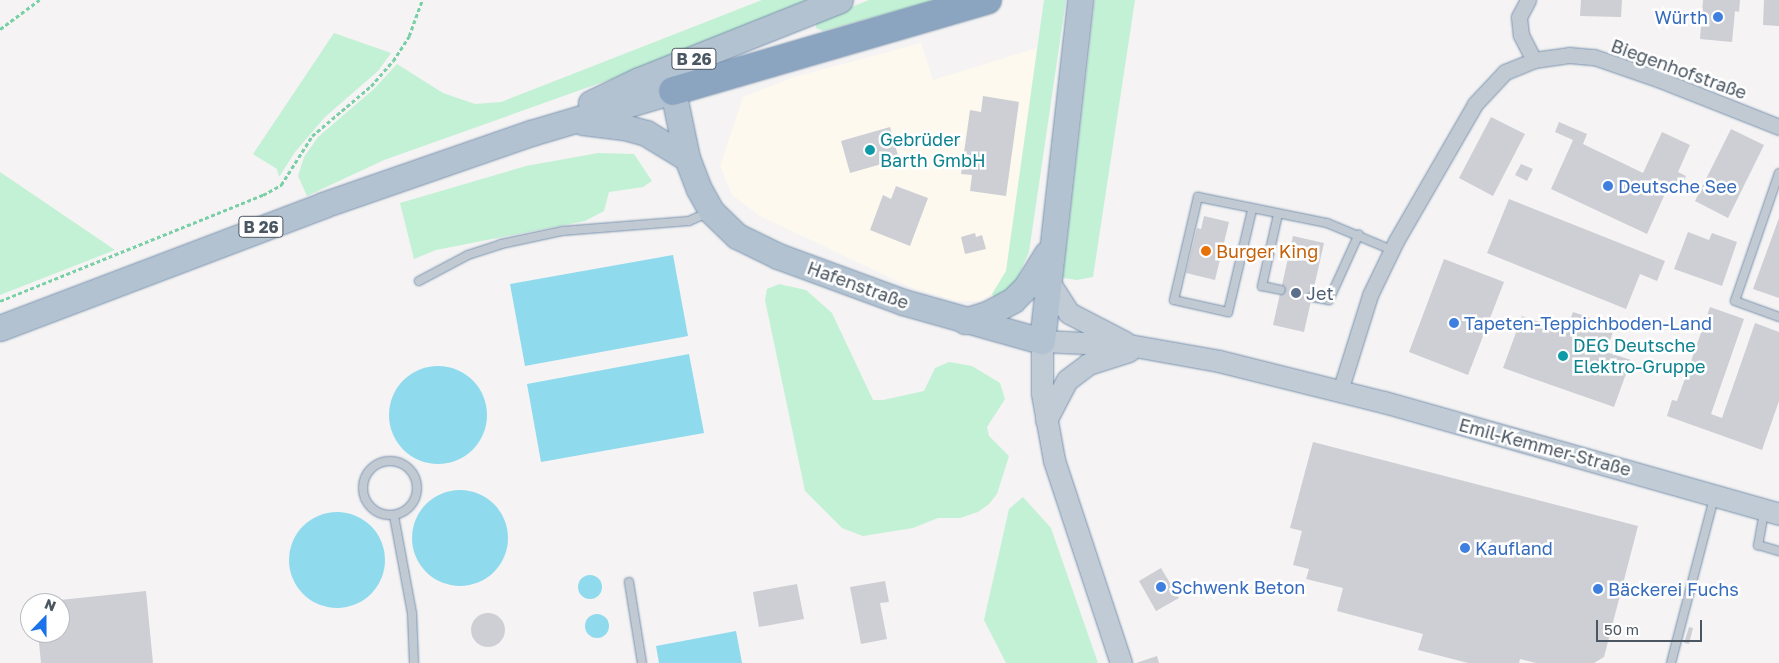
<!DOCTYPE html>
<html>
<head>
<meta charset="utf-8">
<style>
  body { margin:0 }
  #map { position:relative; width:1779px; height:663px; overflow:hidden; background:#f5f3f3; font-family:"Golos Text",sans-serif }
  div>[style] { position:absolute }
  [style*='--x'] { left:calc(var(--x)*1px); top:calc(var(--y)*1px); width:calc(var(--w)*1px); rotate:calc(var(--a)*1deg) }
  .commercial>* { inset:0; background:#fdf9ef }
  .green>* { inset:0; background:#c3f1d5 }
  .water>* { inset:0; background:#90daee }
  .round { border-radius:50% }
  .building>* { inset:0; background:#cdcfd5 }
  .path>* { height:2.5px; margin-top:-1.25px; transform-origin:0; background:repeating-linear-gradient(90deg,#7ad0a6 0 4px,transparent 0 6.5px) }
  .roads { filter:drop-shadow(0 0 1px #7690ad) drop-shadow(0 0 1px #7690ad) }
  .lane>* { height:8px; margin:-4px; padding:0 4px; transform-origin:4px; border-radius:4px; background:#c1cad2 }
  .lane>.ring { margin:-4px; padding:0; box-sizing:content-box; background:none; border:8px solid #c1cad2; border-radius:50% }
  .street>* { height:15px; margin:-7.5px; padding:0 7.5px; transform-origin:7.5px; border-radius:7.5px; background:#c1cad2 }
  .secondary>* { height:21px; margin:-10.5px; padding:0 10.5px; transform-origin:10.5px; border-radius:10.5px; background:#c1cbd6 }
  .primary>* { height:25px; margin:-12.5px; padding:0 12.5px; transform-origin:12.5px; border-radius:12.5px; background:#b3c2d1 }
  .highway>* { height:28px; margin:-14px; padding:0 14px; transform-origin:14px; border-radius:14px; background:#8ba5c1 }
  .dots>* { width:14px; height:14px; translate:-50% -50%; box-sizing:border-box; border:2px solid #fff; border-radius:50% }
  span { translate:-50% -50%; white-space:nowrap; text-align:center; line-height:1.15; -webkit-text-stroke:5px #fff; paint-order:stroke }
  .shield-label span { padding:1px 4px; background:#fff; border:1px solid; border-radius:4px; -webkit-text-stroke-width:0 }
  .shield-label { font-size:16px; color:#4a5661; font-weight:700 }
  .shop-label { font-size:18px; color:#366cbe }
  .right { translate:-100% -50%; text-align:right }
  .left { translate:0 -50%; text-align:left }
  .street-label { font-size:18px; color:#4a5661 }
  .culture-label { font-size:18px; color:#0d838f }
  .food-label { font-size:18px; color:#c56008 }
  .service-label { font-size:18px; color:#4e5e75 }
  .north { position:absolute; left:20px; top:593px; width:50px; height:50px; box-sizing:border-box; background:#fff; border:1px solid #b7bbc0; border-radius:50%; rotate:22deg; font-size:14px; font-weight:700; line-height:20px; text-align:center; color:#4a5661 }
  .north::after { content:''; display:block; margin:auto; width:18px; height:22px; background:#1a73e8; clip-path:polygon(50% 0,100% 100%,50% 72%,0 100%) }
  .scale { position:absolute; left:1596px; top:620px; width:106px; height:22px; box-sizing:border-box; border:2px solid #4a5661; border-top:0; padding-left:6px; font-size:15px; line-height:18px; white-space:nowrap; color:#4a5661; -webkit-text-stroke:4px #fff; paint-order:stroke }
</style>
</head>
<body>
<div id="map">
  <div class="commercial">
    <i style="clip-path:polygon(921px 43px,933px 80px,1037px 48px,1006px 271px,992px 294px,980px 301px,956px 301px,910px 287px,760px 216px,732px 195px,720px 166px,743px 97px,794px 77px)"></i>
  </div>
  <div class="green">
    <i style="clip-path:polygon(762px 0,811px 0,679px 55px,384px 160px,307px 196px,298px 176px,304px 157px,318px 137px,374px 89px,397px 64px,443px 93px,475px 104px,501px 102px)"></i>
    <i style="clip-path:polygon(869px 0,936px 0,823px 31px,816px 28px,816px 21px)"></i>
    <i style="clip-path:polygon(1044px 0,1066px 0,1029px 252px,1013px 288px,996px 300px,992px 294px,1006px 271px)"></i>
    <i style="clip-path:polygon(1095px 0,1135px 0,1093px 277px,1077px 280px,1063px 278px)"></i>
    <i style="clip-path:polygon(334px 33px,391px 53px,378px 71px,325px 117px,295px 152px,279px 177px,277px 169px,253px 154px)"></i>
    <i style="clip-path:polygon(598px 153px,634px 154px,652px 181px,643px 187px,609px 192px,604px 211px,585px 221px,436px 250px,414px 259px,400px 203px,526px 166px)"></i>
    <i style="clip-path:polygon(0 172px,115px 250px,0 295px)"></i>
    <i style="clip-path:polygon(779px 284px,806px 290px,832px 313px,873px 400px,883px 400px,924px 391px,935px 368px,949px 362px,972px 366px,1000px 383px,1005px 399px,987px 427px,989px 436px,1009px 456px,997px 494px,989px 504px,978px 512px,960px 518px,938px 518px,913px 528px,863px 536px,842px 528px,805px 491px,765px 300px,767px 289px)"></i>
    <i style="clip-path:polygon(1023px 497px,1051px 528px,1098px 663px,1006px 663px,984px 620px,1009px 509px)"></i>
  </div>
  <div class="water">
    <i style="clip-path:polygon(673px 255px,688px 336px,525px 366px,510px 284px)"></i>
    <i style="clip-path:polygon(689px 354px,704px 433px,541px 462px,527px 384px)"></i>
    <i class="round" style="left:389px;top:366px;width:98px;height:98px"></i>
    <i class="round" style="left:412px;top:490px;width:96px;height:96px"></i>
    <i class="round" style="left:289px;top:512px;width:96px;height:96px"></i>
    <i class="round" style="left:578px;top:575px;width:24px;height:24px"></i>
    <i class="round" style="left:585px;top:614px;width:24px;height:24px"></i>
    <i style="clip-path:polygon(736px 631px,742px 663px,659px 663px,656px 646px)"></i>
  </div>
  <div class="building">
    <i style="clip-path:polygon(1581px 0,1622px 0,1621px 17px,1580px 16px)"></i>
    <i style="clip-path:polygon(1703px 0,1740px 0,1739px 12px,1735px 11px,1732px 42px,1700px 39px)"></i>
    <i style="clip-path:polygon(1764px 0,1779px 0,1779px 26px,1763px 25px)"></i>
    <i style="clip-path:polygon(983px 96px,1019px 102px,1006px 196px,970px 191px,972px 175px,961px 174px,970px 110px,981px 112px)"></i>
    <i style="clip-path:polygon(1491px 117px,1525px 134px,1493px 196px,1459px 178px)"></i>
    <i style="clip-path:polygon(1559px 122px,1587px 134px,1583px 144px,1643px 173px,1662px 132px,1690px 145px,1678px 172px,1686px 176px,1678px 192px,1668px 187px,1647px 234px,1551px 189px,1573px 140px,1555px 132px)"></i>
    <i style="clip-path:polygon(890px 127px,899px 159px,850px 173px,841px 141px)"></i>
    <i style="clip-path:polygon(1731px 129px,1764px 145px,1728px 218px,1695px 201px)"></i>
    <i style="clip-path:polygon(1521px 164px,1533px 169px,1527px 181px,1515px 175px)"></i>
    <i style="clip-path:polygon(896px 186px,928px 198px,910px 246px,870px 230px,883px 195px,891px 199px)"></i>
    <i style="clip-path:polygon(1509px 199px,1665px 261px,1657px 281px,1640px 274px,1626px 309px,1487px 253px)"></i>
    <i style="clip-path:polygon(1204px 216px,1229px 222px,1215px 280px,1186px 273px,1197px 228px,1201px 229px)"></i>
    <i style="clip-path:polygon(1779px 218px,1779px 298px,1753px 289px)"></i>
    <i style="clip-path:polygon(1688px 232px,1709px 240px,1712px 233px,1737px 242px,1722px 286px,1674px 269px)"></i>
    <i style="clip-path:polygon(975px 233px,976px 237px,982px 235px,986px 249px,965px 254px,961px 237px)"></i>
    <i style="clip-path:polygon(1293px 236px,1324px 243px,1304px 332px,1273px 325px)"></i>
    <i style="clip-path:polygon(1444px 259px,1504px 282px,1468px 375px,1409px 352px)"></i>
    <i style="clip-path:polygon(1710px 307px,1744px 319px,1711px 414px,1722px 418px,1755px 323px,1779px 332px,1779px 401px,1762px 450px,1667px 416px,1672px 400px,1677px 401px)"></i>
    <i style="clip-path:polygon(1573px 312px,1615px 326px,1606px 352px,1631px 360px,1614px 407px,1503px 368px,1522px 316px,1566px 331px)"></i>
    <i style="clip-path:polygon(1313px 442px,1638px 526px,1604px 657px,1594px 663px,1536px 663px,1520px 659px,1519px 663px,1468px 663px,1418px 650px,1423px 634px,1337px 611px,1343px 588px,1306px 579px,1309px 569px,1293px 565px,1302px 531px,1290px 528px)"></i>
    <i style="clip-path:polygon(1161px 568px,1179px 598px,1156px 611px,1139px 581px)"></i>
    <i style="clip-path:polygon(885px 581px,889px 602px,880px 603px,887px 639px,861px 644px,850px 587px)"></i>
    <i style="clip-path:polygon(797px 584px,804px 619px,759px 627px,753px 592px)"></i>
    <i style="clip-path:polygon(146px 591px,153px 663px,41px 663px,38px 633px,60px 633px,60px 603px,41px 602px)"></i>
    <i class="round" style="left:471px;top:613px;width:34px;height:34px"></i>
    <i style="clip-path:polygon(1689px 627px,1693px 628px,1689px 644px,1684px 643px)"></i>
    <i style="clip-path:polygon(1157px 656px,1159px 663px,1136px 663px)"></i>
  </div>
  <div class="path">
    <i style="--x:0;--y:29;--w:49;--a:-36.6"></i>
    <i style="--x:0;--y:301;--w:284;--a:-22"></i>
    <i style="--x:263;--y:195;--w:21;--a:-29"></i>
    <i style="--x:281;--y:185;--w:58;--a:-57.7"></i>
    <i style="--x:312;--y:136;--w:77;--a:-40.3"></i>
    <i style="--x:371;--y:86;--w:33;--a:-49"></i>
    <i style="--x:393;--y:61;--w:30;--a:-57"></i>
    <i style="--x:409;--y:36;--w:38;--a:-70"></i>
  </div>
  <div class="roads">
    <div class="lane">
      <i style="--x:1779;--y:173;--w:135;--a:109"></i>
      <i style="--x:1735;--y:301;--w:47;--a:20"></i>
      <i style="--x:1252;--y:210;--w:105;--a:103.2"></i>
      <i style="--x:1228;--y:312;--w:55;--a:-167.5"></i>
      <i style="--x:1174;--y:300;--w:106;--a:-76.9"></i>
      <i style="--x:1198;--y:197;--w:132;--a:11.4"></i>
      <i style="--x:1327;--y:223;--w:70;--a:22.6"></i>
      <i style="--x:1278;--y:214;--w:74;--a:102.5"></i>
      <i style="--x:1262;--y:286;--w:19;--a:12"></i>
      <i style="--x:419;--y:281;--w:55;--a:-28"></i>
      <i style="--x:468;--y:255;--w:35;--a:-18"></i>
      <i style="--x:501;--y:244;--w:62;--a:-12"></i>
      <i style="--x:562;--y:231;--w:127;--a:-4.5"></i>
      <i style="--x:689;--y:221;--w:20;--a:-24"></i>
      <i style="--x:1312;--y:297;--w:17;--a:10"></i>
      <i style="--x:1329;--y:300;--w:72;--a:-65.6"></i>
      <i class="ring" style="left:363px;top:461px;width:46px;height:46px"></i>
      <i style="--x:1764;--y:512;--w:34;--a:100"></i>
      <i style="--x:1758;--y:545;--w:22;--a:16"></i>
      <i style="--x:394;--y:516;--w:99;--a:79.5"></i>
      <i style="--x:412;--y:613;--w:50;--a:87.7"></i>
      <i style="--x:629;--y:582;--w:82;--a:80.9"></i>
      <i style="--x:1671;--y:663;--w:171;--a:-75.4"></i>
    </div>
    <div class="street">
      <i style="--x:1528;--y:0;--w:19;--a:118"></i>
      <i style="--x:1519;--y:17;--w:18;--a:84"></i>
      <i style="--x:1521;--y:35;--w:28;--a:63"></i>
      <i style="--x:1340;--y:391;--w:101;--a:-72.6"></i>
      <i style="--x:1370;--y:295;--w:60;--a:-64.3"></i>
      <i style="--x:1396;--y:241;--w:158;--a:-60"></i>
      <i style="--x:1475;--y:104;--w:44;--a:-46.8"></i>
      <i style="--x:1505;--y:72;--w:31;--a:-22"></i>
      <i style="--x:1534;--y:60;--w:35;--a:-8"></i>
      <i style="--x:1569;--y:55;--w:25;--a:5"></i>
      <i style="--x:1594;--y:57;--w:68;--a:19"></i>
      <i style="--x:1658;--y:79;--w:130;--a:21.6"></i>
    </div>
    <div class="secondary">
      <i style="--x:1047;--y:279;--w:40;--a:57.1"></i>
      <i style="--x:1069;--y:313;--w:63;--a:27.4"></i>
      <i style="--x:1046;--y:420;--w:45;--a:-62.3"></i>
      <i style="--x:1067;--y:380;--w:26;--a:-37"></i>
      <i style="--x:1088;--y:364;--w:43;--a:-17.6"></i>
      <i style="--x:1121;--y:663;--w:214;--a:-108.3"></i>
      <i style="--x:1054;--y:460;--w:68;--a:-100.2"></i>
      <i style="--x:1042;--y:393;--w:52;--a:-90"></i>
      <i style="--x:1042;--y:341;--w:87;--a:2.6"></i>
      <i style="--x:1129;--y:345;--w:91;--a:10.1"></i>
      <i style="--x:1219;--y:361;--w:170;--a:14"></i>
      <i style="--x:1384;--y:402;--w:411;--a:15.8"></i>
    </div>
    <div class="primary">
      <i style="--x:591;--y:103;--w:53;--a:-25.6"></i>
      <i style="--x:639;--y:80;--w:216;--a:-21.7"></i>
      <i style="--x:583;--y:122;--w:41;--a:7"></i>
      <i style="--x:624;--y:127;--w:23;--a:15"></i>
      <i style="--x:646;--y:133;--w:48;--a:31.4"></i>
      <i style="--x:965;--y:321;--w:25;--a:-18"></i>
      <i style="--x:989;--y:313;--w:27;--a:-28"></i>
      <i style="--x:1013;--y:300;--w:18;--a:-45"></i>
      <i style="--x:1026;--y:287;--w:39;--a:-58"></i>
      <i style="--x:0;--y:328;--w:346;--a:-20.8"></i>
      <i style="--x:323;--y:205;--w:220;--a:-19.1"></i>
      <i style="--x:531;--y:133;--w:148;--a:-16.5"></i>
      <i style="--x:673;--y:91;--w:68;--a:78.2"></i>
      <i style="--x:687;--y:158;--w:33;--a:69"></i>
      <i style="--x:699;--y:189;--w:25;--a:61"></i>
      <i style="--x:711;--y:211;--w:36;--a:44"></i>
      <i style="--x:737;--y:236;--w:46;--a:26"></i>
      <i style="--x:778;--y:256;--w:133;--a:20.2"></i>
      <i style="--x:903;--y:302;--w:144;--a:15.7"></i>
      <i style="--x:1042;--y:341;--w:343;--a:-83.6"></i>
    </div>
    <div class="highway">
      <i style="--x:673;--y:91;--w:327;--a:-16.2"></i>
    </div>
  </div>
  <div class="dots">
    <i style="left:1718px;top:17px;background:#3f7fe0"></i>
    <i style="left:870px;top:150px;background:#0f9aa8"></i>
    <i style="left:1608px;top:186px;background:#3f7fe0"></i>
    <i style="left:1206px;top:251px;background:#e8710a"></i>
    <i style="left:1296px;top:293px;background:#5c6f8a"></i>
    <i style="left:1454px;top:323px;background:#3f7fe0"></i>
    <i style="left:1563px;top:356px;background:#0f9aa8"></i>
    <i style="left:1465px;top:548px;background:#3f7fe0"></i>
    <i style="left:1161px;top:587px;background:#3f7fe0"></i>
    <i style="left:1598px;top:589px;background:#3f7fe0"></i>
  </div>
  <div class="shield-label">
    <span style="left:694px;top:59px">B 26</span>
    <span style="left:261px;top:227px">B 26</span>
  </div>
  <div class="shop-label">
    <span class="right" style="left:1708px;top:17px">Würth</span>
    <span class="left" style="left:1618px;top:186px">Deutsche See</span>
    <span class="left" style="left:1464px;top:323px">Tapeten-Teppichboden-Land</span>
    <span class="left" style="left:1475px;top:548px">Kaufland</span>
    <span class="left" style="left:1171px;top:587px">Schwenk Beton</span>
    <span class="left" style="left:1608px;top:589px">Bäckerei Fuchs</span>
  </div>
  <div class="street-label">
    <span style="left:1679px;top:69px;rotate:20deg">Biegenhofstraße</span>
    <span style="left:858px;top:285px;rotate:20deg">Hafenstraße</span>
    <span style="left:1545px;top:447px;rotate:15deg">Emil-Kemmer-Straße</span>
  </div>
  <div class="culture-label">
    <span class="left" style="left:880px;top:150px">Gebrüder<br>Barth GmbH</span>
    <span class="left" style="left:1573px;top:356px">DEG Deutsche<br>Elektro-Gruppe</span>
  </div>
  <div class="food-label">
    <span class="left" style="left:1216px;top:251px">Burger King</span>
  </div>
  <div class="service-label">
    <span class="left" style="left:1306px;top:293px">Jet</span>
  </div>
  <div class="north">N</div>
  <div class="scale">50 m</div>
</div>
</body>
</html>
